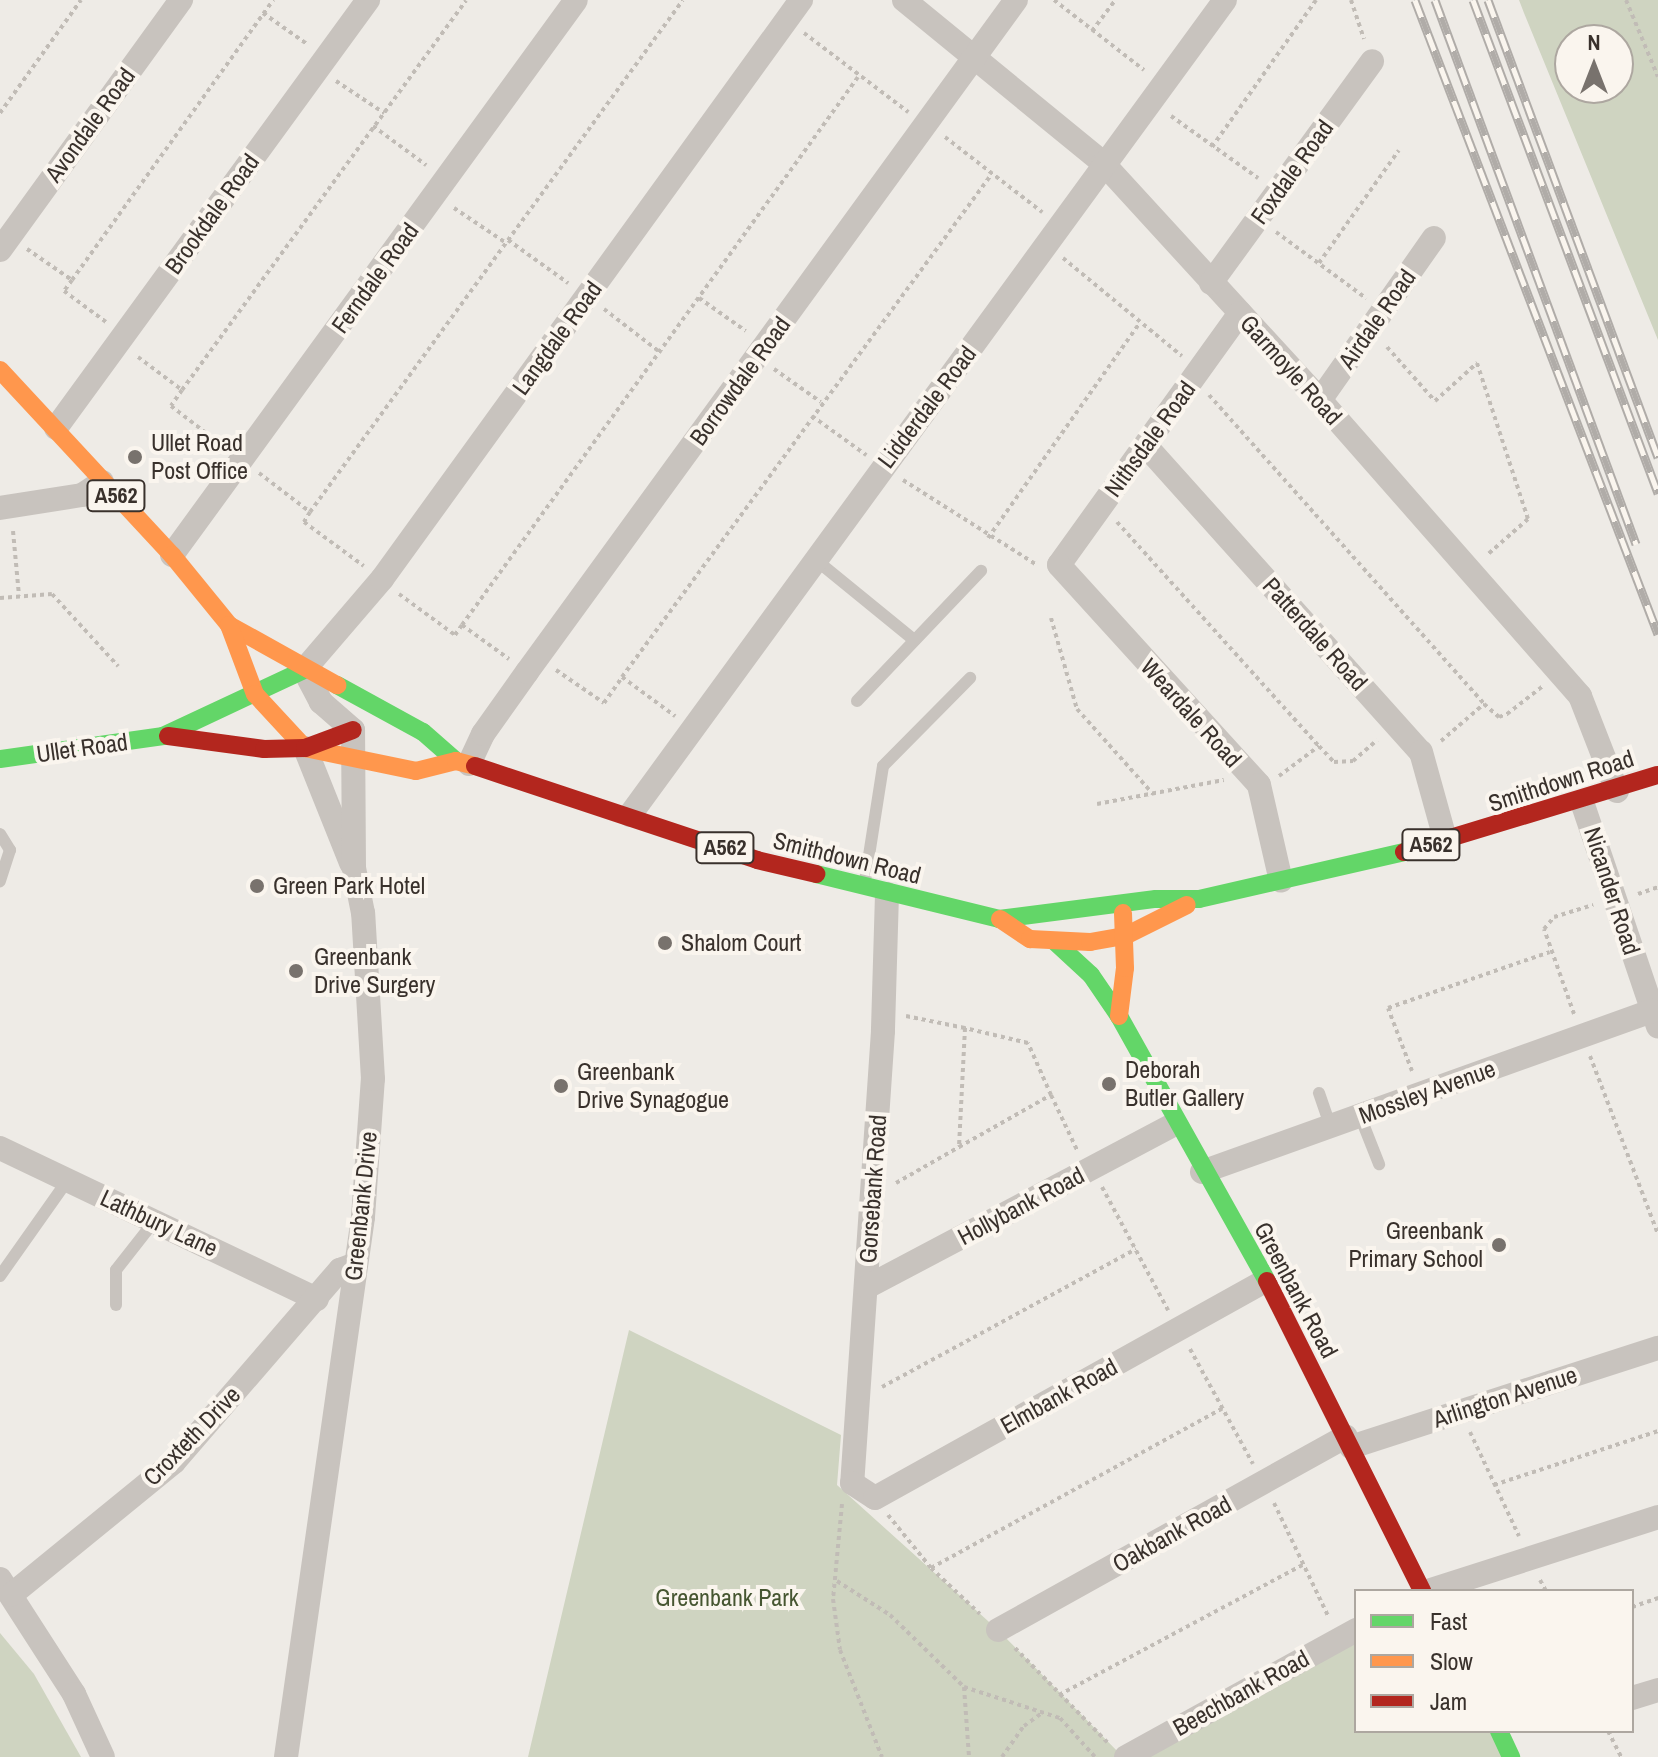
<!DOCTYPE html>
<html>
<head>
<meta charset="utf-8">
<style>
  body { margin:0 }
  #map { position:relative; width:1658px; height:1757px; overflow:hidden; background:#eeebe6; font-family:"Archivo Narrow",sans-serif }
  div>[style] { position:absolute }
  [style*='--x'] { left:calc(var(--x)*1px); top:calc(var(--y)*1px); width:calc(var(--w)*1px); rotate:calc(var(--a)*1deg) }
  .green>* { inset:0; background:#cfd4c1 }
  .path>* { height:4px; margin-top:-2px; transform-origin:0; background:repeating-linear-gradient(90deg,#c1bcb6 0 4px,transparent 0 8px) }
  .lane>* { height:12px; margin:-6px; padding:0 6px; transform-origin:6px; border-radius:6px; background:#c8c3be }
  .street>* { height:24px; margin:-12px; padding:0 12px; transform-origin:12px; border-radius:12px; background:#c8c3be }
  .fast>* { height:18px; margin:-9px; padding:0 9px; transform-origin:9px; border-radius:9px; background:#63d668 }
  .slow>* { height:18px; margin:-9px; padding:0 9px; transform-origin:9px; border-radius:9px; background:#ff974d }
  .jam>* { height:18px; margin:-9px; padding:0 9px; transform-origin:9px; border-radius:9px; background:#b3261e }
  .rail>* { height:9px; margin-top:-4.5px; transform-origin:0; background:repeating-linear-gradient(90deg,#faf5ee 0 18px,#b0aca8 0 36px); box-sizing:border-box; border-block:2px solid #b0aca8 }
  .dots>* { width:22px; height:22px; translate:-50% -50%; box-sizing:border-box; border:4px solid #faf5ee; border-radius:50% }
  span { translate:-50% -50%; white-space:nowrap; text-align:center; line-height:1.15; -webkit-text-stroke:8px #faf5ee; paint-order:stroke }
  .shield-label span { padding:2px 6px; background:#faf5ee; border:2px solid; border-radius:6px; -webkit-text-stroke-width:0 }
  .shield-label { font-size:22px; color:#39312c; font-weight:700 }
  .street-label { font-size:24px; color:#39312c }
  .poi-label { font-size:24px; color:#39312c }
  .left { translate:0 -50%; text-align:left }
  .right { translate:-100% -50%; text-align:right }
  .park-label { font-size:24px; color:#465631 }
  .legend { position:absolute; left:1354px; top:1589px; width:280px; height:144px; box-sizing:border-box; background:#faf5ee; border:2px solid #ada7a0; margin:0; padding:10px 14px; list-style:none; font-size:24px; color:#39312c }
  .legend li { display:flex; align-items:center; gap:16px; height:40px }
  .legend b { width:40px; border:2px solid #ada7a0 }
  .north { position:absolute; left:1554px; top:24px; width:80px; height:80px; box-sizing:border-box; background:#faf5ee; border:2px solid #ada7a0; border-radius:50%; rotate:0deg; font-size:22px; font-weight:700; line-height:32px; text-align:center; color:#39312c }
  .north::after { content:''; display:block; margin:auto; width:28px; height:36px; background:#78726d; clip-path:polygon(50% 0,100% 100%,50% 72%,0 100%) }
</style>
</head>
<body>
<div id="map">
  <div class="green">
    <i style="clip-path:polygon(evenodd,1519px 0,1658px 0,1658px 340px,1524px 13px,1519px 0,1618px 40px,1618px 88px,1570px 88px,1570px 40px,1618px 40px)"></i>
    <i style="clip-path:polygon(629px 1330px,841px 1435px,837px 1485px,998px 1630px,1123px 1757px,528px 1757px)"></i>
    <i style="clip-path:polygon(1356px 1630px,1356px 1731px,1499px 1731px,1510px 1757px,1126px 1757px)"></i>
    <i style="clip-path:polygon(0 1633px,34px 1674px,81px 1757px,0 1757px)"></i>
  </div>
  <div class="path">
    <i style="--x:1054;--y:0;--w:114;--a:37.9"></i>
    <i style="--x:1351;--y:0;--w:41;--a:71.6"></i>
    <i style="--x:1626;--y:0;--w:83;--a:67.4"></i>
    <i style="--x:263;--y:13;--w:54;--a:35.2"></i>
    <i style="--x:1092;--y:31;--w:39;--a:-53"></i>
    <i style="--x:804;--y:33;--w:131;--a:37.2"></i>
    <i style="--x:336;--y:81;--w:58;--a:33.7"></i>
    <i style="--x:0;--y:113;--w:139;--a:-54.4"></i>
    <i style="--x:1171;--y:116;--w:107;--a:35.5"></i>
    <i style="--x:373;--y:126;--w:66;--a:36.3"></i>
    <i style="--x:945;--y:137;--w:123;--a:37.7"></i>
    <i style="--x:1212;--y:147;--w:180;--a:-54.7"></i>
    <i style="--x:454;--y:208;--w:63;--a:33.9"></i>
    <i style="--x:1276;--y:232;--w:112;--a:36.3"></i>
    <i style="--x:508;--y:240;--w:74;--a:35.6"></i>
    <i style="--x:27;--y:249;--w:55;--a:34.6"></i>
    <i style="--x:72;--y:280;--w:14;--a:126"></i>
    <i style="--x:64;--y:291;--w:52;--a:36.4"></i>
    <i style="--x:1063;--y:258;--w:154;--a:39.5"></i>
    <i style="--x:1319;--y:263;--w:138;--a:-54.7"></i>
    <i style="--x:72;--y:280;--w:345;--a:-54.3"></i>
    <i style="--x:699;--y:298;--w:57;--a:35.1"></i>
    <i style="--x:604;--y:309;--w:72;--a:37.7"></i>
    <i style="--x:1387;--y:347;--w:72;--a:48.4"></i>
    <i style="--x:1435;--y:401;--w:57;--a:-42.1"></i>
    <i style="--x:1477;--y:363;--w:164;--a:71.9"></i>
    <i style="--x:1528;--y:519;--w:55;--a:138.7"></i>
    <i style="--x:138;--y:357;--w:55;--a:36.9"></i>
    <i style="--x:182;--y:390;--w:19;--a:125"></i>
    <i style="--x:171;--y:406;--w:66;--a:37.6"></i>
    <i style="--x:774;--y:369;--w:57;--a:35.1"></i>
    <i style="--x:182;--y:390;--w:482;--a:-53.9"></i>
    <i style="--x:1209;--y:395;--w:414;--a:48.3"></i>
    <i style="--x:812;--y:416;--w:67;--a:35.8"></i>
    <i style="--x:259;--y:473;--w:64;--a:37.4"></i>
    <i style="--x:310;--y:512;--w:12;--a:121"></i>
    <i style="--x:304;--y:522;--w:74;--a:36.3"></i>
    <i style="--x:903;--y:480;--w:159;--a:32.4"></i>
    <i style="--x:310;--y:512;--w:633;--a:-53.93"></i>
    <i style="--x:1117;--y:522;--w:302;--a:48"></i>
    <i style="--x:13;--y:531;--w:65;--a:84.7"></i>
    <i style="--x:988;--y:538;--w:262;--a:-54.8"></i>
    <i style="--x:399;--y:594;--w:69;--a:36.2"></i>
    <i style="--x:455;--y:635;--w:12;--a:-55"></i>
    <i style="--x:462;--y:625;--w:58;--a:35.9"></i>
    <i style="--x:0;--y:598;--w:52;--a:-4.4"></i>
    <i style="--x:52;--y:594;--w:98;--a:47.5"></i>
    <i style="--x:1051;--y:618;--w:95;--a:74.1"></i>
    <i style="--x:1077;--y:709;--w:114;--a:48.2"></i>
    <i style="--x:462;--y:625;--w:676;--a:-54.15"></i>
    <i style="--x:556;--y:670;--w:58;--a:34.5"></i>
    <i style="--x:604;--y:703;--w:32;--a:-55"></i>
    <i style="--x:622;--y:677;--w:66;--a:36.3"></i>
    <i style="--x:622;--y:677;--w:623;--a:-53.68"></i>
    <i style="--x:1441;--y:741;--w:57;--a:-40.7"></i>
    <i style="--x:1484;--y:704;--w:20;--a:41"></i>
    <i style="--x:1499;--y:717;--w:9;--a:-21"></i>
    <i style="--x:1507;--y:714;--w:46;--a:-37.9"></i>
    <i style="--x:1279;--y:776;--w:50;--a:-36.9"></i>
    <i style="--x:1319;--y:746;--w:22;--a:47"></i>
    <i style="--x:1334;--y:762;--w:19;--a:-3"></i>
    <i style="--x:1353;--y:761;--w:32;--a:-41"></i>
    <i style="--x:1097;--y:804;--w:129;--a:-10.7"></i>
    <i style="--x:1638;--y:894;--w:21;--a:-19"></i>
    <i style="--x:1574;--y:1014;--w:90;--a:-109.4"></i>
    <i style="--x:1544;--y:929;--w:16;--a:-50"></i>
    <i style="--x:1554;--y:917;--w:41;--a:-17.1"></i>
    <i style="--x:906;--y:1016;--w:60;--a:11.5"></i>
    <i style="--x:965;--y:1028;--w:119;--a:92.9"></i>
    <i style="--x:959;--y:1147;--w:106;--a:-29.5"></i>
    <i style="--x:1051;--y:1095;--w:57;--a:-113.9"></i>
    <i style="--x:1028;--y:1043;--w:65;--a:-166.6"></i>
    <i style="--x:1590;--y:1056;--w:191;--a:69.1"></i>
    <i style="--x:1412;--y:1071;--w:67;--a:-110.9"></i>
    <i style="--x:1388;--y:1008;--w:171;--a:-19.1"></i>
    <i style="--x:1051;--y:1095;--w:61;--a:64.7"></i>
    <i style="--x:896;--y:1183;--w:73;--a:-29.7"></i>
    <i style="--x:1102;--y:1187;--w:140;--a:61.8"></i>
    <i style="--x:1190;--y:1349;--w:131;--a:61.3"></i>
    <i style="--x:882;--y:1387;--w:289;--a:-28.5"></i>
    <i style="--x:1470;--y:1432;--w:115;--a:64.8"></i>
    <i style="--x:1494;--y:1485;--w:173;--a:-18.2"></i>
    <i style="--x:1274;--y:1503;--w:127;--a:64.4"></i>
    <i style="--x:842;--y:1504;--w:95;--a:95.4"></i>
    <i style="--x:833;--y:1599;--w:51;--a:82.2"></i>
    <i style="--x:840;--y:1650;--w:115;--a:68.6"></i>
    <i style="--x:888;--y:1515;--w:68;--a:50.9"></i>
    <i style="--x:931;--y:1568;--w:67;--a:43.2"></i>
    <i style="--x:931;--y:1568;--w:332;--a:-28.7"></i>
    <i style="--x:1540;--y:1580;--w:13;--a:61"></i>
    <i style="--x:837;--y:1581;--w:63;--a:32.7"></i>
    <i style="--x:890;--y:1615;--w:103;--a:44.2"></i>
    <i style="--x:964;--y:1687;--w:101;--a:17.9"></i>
    <i style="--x:1060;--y:1718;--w:52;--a:48.1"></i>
    <i style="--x:1632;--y:1607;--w:28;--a:-19"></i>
    <i style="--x:1015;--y:1648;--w:132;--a:45.6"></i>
    <i style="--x:964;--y:1687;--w:70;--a:85.9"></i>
    <i style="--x:1059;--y:1695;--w:276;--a:-28.1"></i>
    <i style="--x:1608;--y:1731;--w:29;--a:63"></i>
    <i style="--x:1002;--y:1757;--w:38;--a:-55"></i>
    <i style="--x:1024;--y:1726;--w:22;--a:-36"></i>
  </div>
  <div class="lane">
    <i style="--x:816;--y:560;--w:127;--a:39.2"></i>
    <i style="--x:857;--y:701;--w:180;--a:-46.4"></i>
    <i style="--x:0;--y:834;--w:19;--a:58"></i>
    <i style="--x:10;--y:850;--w:33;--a:108"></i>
    <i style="--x:865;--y:881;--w:116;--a:-81.1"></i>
    <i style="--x:883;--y:766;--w:124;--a:-45.3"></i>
    <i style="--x:1319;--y:1093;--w:36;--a:71"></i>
    <i style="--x:1360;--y:1116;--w:52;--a:68.4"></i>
    <i style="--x:0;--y:1276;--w:116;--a:-54.8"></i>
    <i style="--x:116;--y:1305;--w:35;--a:-90"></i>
    <i style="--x:116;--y:1270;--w:65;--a:-51.9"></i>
  </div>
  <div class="street">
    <i style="--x:904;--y:0;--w:257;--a:39.3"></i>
    <i style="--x:1103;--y:163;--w:321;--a:47.5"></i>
    <i style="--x:1320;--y:400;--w:394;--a:48.7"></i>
    <i style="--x:1580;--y:696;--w:102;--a:68.7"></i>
    <i style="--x:0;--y:250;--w:309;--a:-54.1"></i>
    <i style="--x:1211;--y:283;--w:274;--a:-54"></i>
    <i style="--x:1240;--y:313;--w:310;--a:125.7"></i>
    <i style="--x:1059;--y:565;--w:297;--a:47.7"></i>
    <i style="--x:1259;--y:785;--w:98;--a:77.1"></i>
    <i style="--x:1320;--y:400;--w:198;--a:-54.9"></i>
    <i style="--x:56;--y:428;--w:530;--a:-53.91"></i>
    <i style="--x:1146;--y:446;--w:411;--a:48.1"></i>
    <i style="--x:1421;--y:752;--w:93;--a:74.5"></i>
    <i style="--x:0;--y:508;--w:83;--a:-9"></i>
    <i style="--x:82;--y:495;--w:24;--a:-33"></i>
    <i style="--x:172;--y:555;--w:686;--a:-53.95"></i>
    <i style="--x:305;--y:748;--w:124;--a:68.2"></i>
    <i style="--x:469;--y:764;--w:33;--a:-65"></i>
    <i style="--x:483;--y:734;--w:76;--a:-54.6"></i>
    <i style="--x:527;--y:672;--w:831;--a:-53.96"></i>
    <i style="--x:1582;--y:802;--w:237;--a:71.3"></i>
    <i style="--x:630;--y:815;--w:1009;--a:-53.87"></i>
    <i style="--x:887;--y:894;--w:137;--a:91.7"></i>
    <i style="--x:883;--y:1031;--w:453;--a:93.9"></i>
    <i style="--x:852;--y:1483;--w:27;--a:33"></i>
    <i style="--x:875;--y:1498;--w:449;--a:-29.1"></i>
    <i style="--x:0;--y:1148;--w:351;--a:25.5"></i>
    <i style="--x:1202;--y:1172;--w:478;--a:-19.7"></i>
    <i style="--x:867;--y:1287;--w:348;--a:-27.9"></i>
    <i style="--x:1351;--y:1447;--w:323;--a:-17.9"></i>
    <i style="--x:0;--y:1579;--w:137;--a:57.2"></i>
    <i style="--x:74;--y:1694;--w:69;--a:65.3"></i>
    <i style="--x:1428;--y:1591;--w:242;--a:-17.8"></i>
    <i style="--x:11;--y:1595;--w:210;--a:-39.2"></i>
    <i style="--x:174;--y:1462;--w:254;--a:-49.2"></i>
    <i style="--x:340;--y:1270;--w:17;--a:-21"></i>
    <i style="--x:998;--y:1630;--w:398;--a:-29.1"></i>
    <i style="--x:1632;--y:1698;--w:27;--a:-17"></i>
    <i style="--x:286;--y:1757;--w:545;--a:-81.88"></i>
    <i style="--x:363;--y:1217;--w:138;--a:-85.9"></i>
    <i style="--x:373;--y:1079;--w:166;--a:-93.4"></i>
    <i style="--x:363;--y:913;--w:46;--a:-101.3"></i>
    <i style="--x:354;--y:868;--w:138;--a:-90.4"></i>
    <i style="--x:353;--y:730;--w:43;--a:-138.8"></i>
    <i style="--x:321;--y:702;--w:36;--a:-118"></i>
    <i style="--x:304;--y:670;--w:120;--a:-49.4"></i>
    <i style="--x:382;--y:579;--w:715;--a:-54.11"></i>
    <i style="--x:1126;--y:1757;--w:263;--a:-28.9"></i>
  </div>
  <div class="fast">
    <i style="--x:337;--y:685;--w:98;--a:28.7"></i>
    <i style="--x:423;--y:732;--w:44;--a:41.3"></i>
    <i style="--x:0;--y:759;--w:165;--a:-8"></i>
    <i style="--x:163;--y:736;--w:156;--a:-25.1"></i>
    <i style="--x:816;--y:874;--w:188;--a:13.8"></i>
    <i style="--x:999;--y:919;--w:158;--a:-7.3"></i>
    <i style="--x:1156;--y:899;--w:43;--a:0"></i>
    <i style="--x:1199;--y:899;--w:210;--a:-12.9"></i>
    <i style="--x:1054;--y:941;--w:50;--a:42.6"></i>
    <i style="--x:1091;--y:975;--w:50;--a:55.7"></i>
    <i style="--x:1119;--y:1016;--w:304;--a:60.8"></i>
    <i style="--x:1499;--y:1731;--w:29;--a:65"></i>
  </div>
  <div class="slow">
    <i style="--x:0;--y:370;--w:253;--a:47.1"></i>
    <i style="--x:172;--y:555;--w:90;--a:50.8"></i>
    <i style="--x:229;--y:625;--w:124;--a:29.1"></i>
    <i style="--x:229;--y:625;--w:74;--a:69.4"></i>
    <i style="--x:255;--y:694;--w:74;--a:47.2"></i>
    <i style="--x:305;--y:748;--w:113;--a:11.7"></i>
    <i style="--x:416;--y:771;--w:41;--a:-14"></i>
    <i style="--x:456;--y:761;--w:20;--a:15"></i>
    <i style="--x:1000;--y:919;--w:36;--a:34"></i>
    <i style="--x:1030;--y:939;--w:60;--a:2.9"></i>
    <i style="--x:1090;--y:942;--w:36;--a:-10"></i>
    <i style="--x:1125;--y:936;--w:69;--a:-26.6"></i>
    <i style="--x:1119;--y:1016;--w:48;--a:-82.9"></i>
    <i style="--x:1125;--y:968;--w:55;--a:-92.1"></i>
  </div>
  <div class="jam">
    <i style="--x:168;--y:736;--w:97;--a:7.7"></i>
    <i style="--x:264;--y:749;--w:41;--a:-1.4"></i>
    <i style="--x:305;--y:748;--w:51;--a:-20.6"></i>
    <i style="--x:475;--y:766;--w:297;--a:18.4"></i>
    <i style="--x:757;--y:860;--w:61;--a:13.3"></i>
    <i style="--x:1404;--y:852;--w:265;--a:-16.9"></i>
    <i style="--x:1267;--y:1281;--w:347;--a:63.4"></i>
  </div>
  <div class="rail">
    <i style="--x:1415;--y:0;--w:679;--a:69.03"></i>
    <i style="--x:1435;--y:0;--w:580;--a:69.72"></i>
    <i style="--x:1473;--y:0;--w:527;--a:69.43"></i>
    <i style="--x:1488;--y:0;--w:488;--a:69.6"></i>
  </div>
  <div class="dots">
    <i style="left:135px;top:457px;background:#78726d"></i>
    <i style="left:257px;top:886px;background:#78726d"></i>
    <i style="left:665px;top:943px;background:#78726d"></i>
    <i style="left:296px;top:971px;background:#78726d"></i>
    <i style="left:1109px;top:1084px;background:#78726d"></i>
    <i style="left:561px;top:1086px;background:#78726d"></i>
    <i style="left:1499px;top:1245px;background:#78726d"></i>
  </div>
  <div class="shield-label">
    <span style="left:116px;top:496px">A562</span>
    <span style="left:1431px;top:845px">A562</span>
    <span style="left:725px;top:848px">A562</span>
  </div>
  <div class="street-label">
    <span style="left:90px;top:125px;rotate:-54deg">Avondale Road</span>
    <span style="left:1292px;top:172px;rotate:-54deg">Foxdale Road</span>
    <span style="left:212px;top:214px;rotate:-54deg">Brookdale Road</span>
    <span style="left:375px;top:278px;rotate:-54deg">Ferndale Road</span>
    <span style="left:1377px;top:319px;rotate:-55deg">Airdale Road</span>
    <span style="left:557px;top:338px;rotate:-54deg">Langdale Road</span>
    <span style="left:1291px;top:370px;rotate:48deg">Garmoyle Road</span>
    <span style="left:740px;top:381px;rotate:-54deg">Borrowdale Road</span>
    <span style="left:927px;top:407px;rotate:-53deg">Lidderdale Road</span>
    <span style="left:1150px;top:439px;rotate:-54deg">Nithsdale Road</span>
    <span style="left:1315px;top:634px;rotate:48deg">Patterdale Road</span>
    <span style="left:1191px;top:713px;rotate:48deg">Weardale Road</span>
    <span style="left:82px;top:748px;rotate:-8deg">Ullet Road</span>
    <span style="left:1561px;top:781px;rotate:-18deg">Smithdown Road</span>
    <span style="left:847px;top:858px;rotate:14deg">Smithdown Road</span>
    <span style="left:1612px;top:891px;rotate:72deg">Nicander Road</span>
    <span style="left:1427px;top:1092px;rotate:-20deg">Mossley Avenue</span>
    <span style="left:873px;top:1189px;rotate:-86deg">Gorsebank Road</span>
    <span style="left:361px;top:1206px;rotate:-84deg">Greenbank Drive</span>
    <span style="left:1021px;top:1206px;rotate:-28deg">Hollybank Road</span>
    <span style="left:159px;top:1223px;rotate:25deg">Lathbury Lane</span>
    <span style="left:1296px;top:1290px;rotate:62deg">Greenbank Road</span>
    <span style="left:1059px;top:1396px;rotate:-29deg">Elmbank Road</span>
    <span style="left:1505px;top:1397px;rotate:-18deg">Arlington Avenue</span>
    <span style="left:192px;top:1436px;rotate:-46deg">Croxteth Drive</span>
    <span style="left:1172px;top:1534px;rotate:-29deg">Oakbank Road</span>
    <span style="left:1241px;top:1693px;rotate:-29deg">Beechbank Road</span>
  </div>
  <div class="poi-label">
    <span class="left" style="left:151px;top:457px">Ullet Road<br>Post Office</span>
    <span class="left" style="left:273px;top:886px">Green Park Hotel</span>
    <span class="left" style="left:681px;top:943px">Shalom Court</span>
    <span class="left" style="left:314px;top:971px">Greenbank<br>Drive Surgery</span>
    <span class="left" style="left:1125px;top:1084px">Deborah<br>Butler Gallery</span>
    <span class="left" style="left:577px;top:1086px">Greenbank<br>Drive Synagogue</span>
    <span class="right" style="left:1483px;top:1245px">Greenbank<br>Primary School</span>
  </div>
  <div class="park-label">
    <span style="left:727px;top:1598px">Greenbank Park</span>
  </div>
  <ul class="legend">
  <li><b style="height:10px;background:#63d668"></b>Fast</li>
  <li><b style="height:10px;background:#ff974d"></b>Slow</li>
  <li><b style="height:10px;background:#b3261e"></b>Jam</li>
  </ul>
  <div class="north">N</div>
</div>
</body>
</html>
